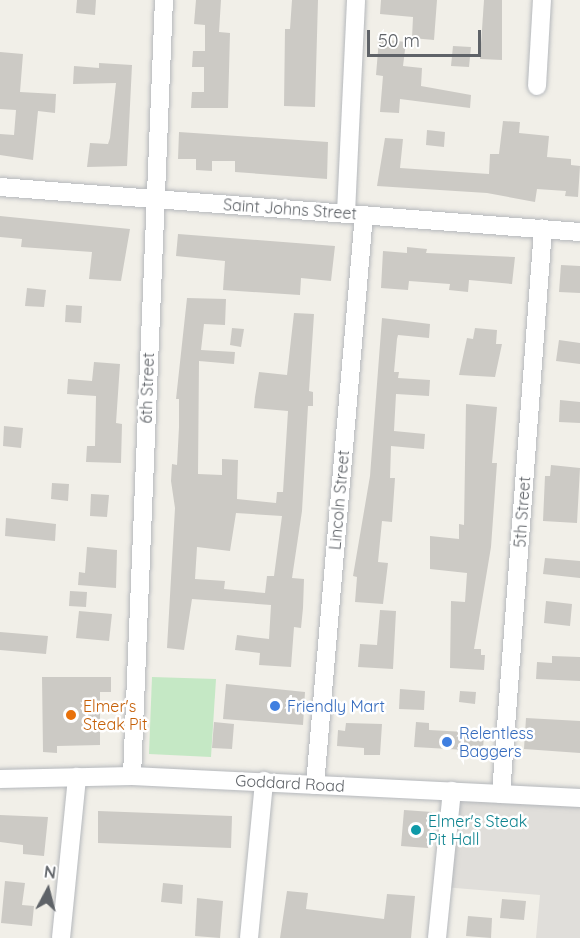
<!DOCTYPE html>
<html>
<head>
<meta charset="utf-8">
<style>
  body { margin:0 }
  #map { position:relative; width:580px; height:938px; overflow:hidden; background:#f1efe8; font-family:Quicksand,sans-serif }
  div>[style] { position:absolute }
  [style*='--x'] { left:calc(var(--x)*1px); top:calc(var(--y)*1px); width:calc(var(--w)*1px); rotate:calc(var(--a)*1deg) }
  .industrial>* { inset:0; background:#e0deda }
  .green>* { inset:0; background:#c5e8c5 }
  .building>* { inset:0; background:#cccac5 }
  .roads { filter:drop-shadow(0 0 2px #b5b8bc) drop-shadow(0 0 2px #b5b8bc) }
  .minor>* { height:18px; margin:-9px; padding:0 9px; transform-origin:9px; border-radius:9px; background:#fff }
  .dots>* { width:16px; height:16px; translate:-50% -50%; box-sizing:border-box; border:3px solid #fff; border-radius:50% }
  span { translate:-50% -50%; white-space:nowrap; text-align:center; line-height:1.15; -webkit-text-stroke:5px #fff; paint-order:stroke }
  .street-label { font-size:16px; color:#5f6368 }
  .food-label { font-size:16px; color:#c56008 }
  .left { translate:0 -50%; text-align:left }
  .shop-label { font-size:16px; color:#366cbe }
  .culture-label { font-size:16px; color:#0d838f }
  .north { position:absolute; left:18px; top:860px; width:60px; height:60px; -webkit-text-stroke:4px #fff; paint-order:stroke; rotate:7deg; font-size:16px; font-weight:700; line-height:24px; text-align:center; color:#5f6368 }
  .north::after { content:''; display:block; margin:auto; width:21px; height:27px; background:#5f6368; clip-path:polygon(50% 0,100% 100%,50% 72%,0 100%) }
  .scale { position:absolute; left:367px; top:30px; width:114px; height:27px; box-sizing:border-box; border:3px solid #5f6368; border-top:0; padding-left:8px; font-size:18px; line-height:21px; white-space:nowrap; color:#5f6368; -webkit-text-stroke:4px #fff; paint-order:stroke }
</style>
</head>
<body>
<div id="map">
  <div class="industrial">
    <i style="clip-path:polygon(452px 791px,580px 798px,580px 938px,536px 938px,540px 895px,443px 887px)"></i>
  </div>
  <div class="green">
    <i style="clip-path:polygon(152px 677px,216px 679px,211px 757px,149px 754px)"></i>
  </div>
  <div class="building">
    <i style="clip-path:polygon(77px 0,96px 0,95px 15px,76px 13px)"></i>
    <i style="clip-path:polygon(196px 0,221px 0,219px 32px,230px 33px,228px 108px,191px 108px,192px 92px,204px 92px,204px 67px,192px 67px,193px 51px,205px 51px,205px 25px,194px 24px)"></i>
    <i style="clip-path:polygon(292px 0,318px 0,315px 107px,284px 106px,285px 29px,290px 29px)"></i>
    <i style="clip-path:polygon(381px 0,437px 0,434px 40px,412px 38px,413px 17px,380px 14px)"></i>
    <i style="clip-path:polygon(484px 0,502px 0,502px 60px,480px 59px)"></i>
    <i style="clip-path:polygon(379px 39px,406px 42px,403px 66px,422px 68px,421px 86px,471px 95px,470px 108px,400px 99px,399px 113px,380px 112px,383px 76px,376px 75px)"></i>
    <i style="clip-path:polygon(453px 46px,471px 47px,469px 67px,451px 66px)"></i>
    <i style="clip-path:polygon(0 52px,23px 54px,20px 92px,56px 94px,55px 113px,38px 111px,33px 160px,0 155px,0 134px,14px 135px,16px 110px,0 109px)"></i>
    <i style="clip-path:polygon(99px 63px,132px 65px,127px 166px,87px 167px,90px 143px,108px 144px,110px 138px,116px 83px,73px 84px,74px 66px,99px 68px)"></i>
    <i style="clip-path:polygon(503px 121px,520px 122px,519px 133px,549px 136px,547px 157px,571px 159px,571px 165px,580px 166px,578px 197px,565px 196px,566px 191px,537px 189px,535px 202px,487px 193px,377px 186px,385px 138px,403px 139px,400px 168px,489px 174px,490px 154px,499px 154px)"></i>
    <i style="clip-path:polygon(427px 130px,445px 132px,444px 147px,426px 145px)"></i>
    <i style="clip-path:polygon(179px 132px,328px 142px,327px 179px,235px 172px,235px 161px,212px 161px,212px 171px,196px 170px,196px 159px,178px 159px)"></i>
    <i style="clip-path:polygon(0 216px,130px 229px,121px 281px,89px 279px,92px 252px,21px 247px,22px 239px,0 237px)"></i>
    <i style="clip-path:polygon(178px 234px,335px 246px,331px 281px,301px 278px,300px 295px,223px 290px,225px 261px,176px 256px)"></i>
    <i style="clip-path:polygon(407px 247px,427px 249px,426px 253px,515px 257px,512px 284px,469px 280px,468px 292px,449px 290px,450px 284px,409px 281px,408px 290px,381px 288px,383px 251px,407px 253px)"></i>
    <i style="clip-path:polygon(561px 265px,580px 266px,580px 293px,559px 292px)"></i>
    <i style="clip-path:polygon(27px 288px,46px 290px,44px 307px,25px 306px)"></i>
    <i style="clip-path:polygon(evenodd,187px 298px,226px 299px,225px 325px,204px 324px,201px 350px,235px 352px,234px 364px,199px 361px,198px 474px,222px 475px,222px 459px,238px 460px,237px 499px,276px 503px,277px 492px,283px 492px,288px 411px,254px 408px,255px 397px,259px 372px,287px 375px,294px 313px,314px 314px,309px 391px,313px 392px,313px 406px,308px 406px,302px 511px,292px 578px,304px 579px,303px 608px,301px 628px,294px 627px,291px 667px,259px 665px,260px 653px,235px 650px,237px 635px,269px 639px,271px 605px,192px 599px,184px 650px,167px 648px,175px 508px,171px 481px,172px 464px,177px 465px,179px 427px,179px 399px,176px 399px,187px 298px,236px 513px,282px 516px,274px 576px,267px 576px,265px 593px,224px 589px,225px 581px,195px 579px,197px 547px,230px 551px,236px 513px)"></i>
    <i style="clip-path:polygon(66px 305px,82px 306px,81px 323px,65px 322px)"></i>
    <i style="clip-path:polygon(382px 318px,430px 324px,429px 338px,398px 335px,397px 339px,394px 372px,399px 372px,398px 378px,430px 380px,429px 396px,396px 394px,394px 431px,425px 434px,424px 449px,391px 446px,390px 478px,395px 478px,392px 522px,382px 521px,378px 562px,388px 563px,383px 604px,355px 602px,357px 577px,353px 576px,370px 476px)"></i>
    <i style="clip-path:polygon(232px 328px,244px 329px,241px 347px,230px 345px)"></i>
    <i style="clip-path:polygon(475px 328px,497px 330px,496px 344px,502px 344px,495px 377px,459px 375px,467px 338px,473px 339px)"></i>
    <i style="clip-path:polygon(559px 340px,580px 343px,580px 364px,556px 361px)"></i>
    <i style="clip-path:polygon(94px 362px,120px 364px,116px 423px,122px 424px,121px 463px,86px 462px,87px 446px,95px 446px,96px 396px,67px 394px,68px 379px,92px 381px)"></i>
    <i style="clip-path:polygon(560px 400px,580px 402px,580px 423px,559px 422px)"></i>
    <i style="clip-path:polygon(466px 404px,497px 407px,492px 463px,497px 463px,491px 547px,474px 649px,481px 649px,481px 655px,485px 655px,484px 670px,450px 668px,451px 601px,465px 602px,467px 573px,430px 569px,430px 536px,459px 539px,459px 524px,464px 525px)"></i>
    <i style="clip-path:polygon(4px 426px,23px 428px,21px 448px,3px 446px)"></i>
    <i style="clip-path:polygon(551px 465px,580px 468px,577px 523px,543px 521px,545px 476px,550px 476px)"></i>
    <i style="clip-path:polygon(52px 483px,69px 484px,68px 501px,51px 499px)"></i>
    <i style="clip-path:polygon(91px 494px,109px 495px,107px 517px,90px 516px)"></i>
    <i style="clip-path:polygon(6px 518px,56px 524px,55px 541px,5px 536px)"></i>
    <i style="clip-path:polygon(87px 547px,117px 550px,116px 588px,78px 585px,79px 572px,85px 573px)"></i>
    <i style="clip-path:polygon(545px 558px,580px 561px,580px 578px,543px 574px)"></i>
    <i style="clip-path:polygon(70px 591px,87px 592px,86px 607px,69px 606px)"></i>
    <i style="clip-path:polygon(546px 601px,572px 604px,570px 626px,544px 623px)"></i>
    <i style="clip-path:polygon(380px 610px,396px 611px,393px 669px,358px 667px,360px 644px,377px 645px)"></i>
    <i style="clip-path:polygon(79px 611px,112px 614px,109px 641px,76px 638px)"></i>
    <i style="clip-path:polygon(0 632px,48px 636px,46px 654px,0 650px)"></i>
    <i style="clip-path:polygon(552px 656px,580px 657px,580px 681px,536px 679px,537px 662px,552px 663px)"></i>
    <i style="clip-path:polygon(42px 677px,111px 677px,111px 692px,100px 692px,100px 745px,57px 746px,57px 753px,43px 752px)"></i>
    <i style="clip-path:polygon(226px 684px,305px 692px,303px 725px,223px 719px)"></i>
    <i style="clip-path:polygon(400px 689px,425px 691px,424px 710px,399px 709px)"></i>
    <i style="clip-path:polygon(460px 691px,476px 692px,475px 704px,459px 702px)"></i>
    <i style="clip-path:polygon(526px 718px,580px 721px,580px 753px,524px 749px)"></i>
    <i style="clip-path:polygon(214px 722px,234px 724px,232px 749px,212px 748px)"></i>
    <i style="clip-path:polygon(416px 722px,429px 723px,429px 730px,484px 733px,483px 751px,414px 747px)"></i>
    <i style="clip-path:polygon(346px 723px,382px 724px,380px 755px,364px 755px,364px 748px,337px 746px,338px 730px,345px 731px)"></i>
    <i style="clip-path:polygon(404px 810px,432px 812px,428px 848px,401px 846px)"></i>
    <i style="clip-path:polygon(98px 811px,232px 816px,231px 848px,98px 843px)"></i>
    <i style="clip-path:polygon(0 815px,48px 817px,44px 856px,23px 854px,23px 845px,0 842px)"></i>
    <i style="clip-path:polygon(5px 881px,25px 883px,22px 905px,34px 906px,32px 926px,1px 923px)"></i>
    <i style="clip-path:polygon(163px 883px,183px 885px,182px 904px,161px 902px)"></i>
    <i style="clip-path:polygon(287px 891px,308px 893px,306px 909px,384px 919px,387px 894px,415px 896px,411px 938px,280px 938px)"></i>
    <i style="clip-path:polygon(197px 898px,223px 901px,220px 938px,195px 936px)"></i>
    <i style="clip-path:polygon(502px 899px,526px 901px,524px 920px,500px 918px)"></i>
    <i style="clip-path:polygon(468px 916px,492px 918px,491px 938px,466px 936px)"></i>
  </div>
  <div class="roads">
    <div class="minor">
      <i style="--x:537;--y:86;--w:86;--a:-86.7"></i>
      <i style="--x:0;--y:187;--w:582;--a:4.44"></i>
      <i style="--x:346;--y:213;--w:213;--a:-87.3"></i>
      <i style="--x:132;--y:776;--w:777;--a:-87.64"></i>
      <i style="--x:0;--y:779;--w:132;--a:-1.3"></i>
      <i style="--x:132;--y:776;--w:449;--a:2.8"></i>
      <i style="--x:315;--y:785;--w:572;--a:-85.09"></i>
      <i style="--x:501;--y:794;--w:567;--a:-85.75"></i>
      <i style="--x:61;--y:938;--w:162;--a:-84.3"></i>
      <i style="--x:249;--y:938;--w:158;--a:-84.5"></i>
      <i style="--x:437;--y:938;--w:148;--a:-84.2"></i>
    </div>
  </div>
  <div class="dots">
    <i style="left:275px;top:706px;background:#3f7fe0"></i>
    <i style="left:71px;top:715px;background:#e8710a"></i>
    <i style="left:447px;top:742px;background:#3f7fe0"></i>
    <i style="left:416px;top:830px;background:#0f9aa8"></i>
  </div>
  <div class="street-label">
    <span style="left:290px;top:209px;rotate:4deg">Saint Johns Street</span>
    <span style="left:147px;top:388px;rotate:-88deg">6th Street</span>
    <span style="left:339px;top:500px;rotate:-85deg">Lincoln Street</span>
    <span style="left:522px;top:512px;rotate:-86deg">5th Street</span>
    <span style="left:290px;top:783px;rotate:3deg">Goddard Road</span>
  </div>
  <div class="food-label">
    <span class="left" style="left:83px;top:715px">Elmer's<br>Steak Pit</span>
  </div>
  <div class="shop-label">
    <span class="left" style="left:287px;top:706px">Friendly Mart</span>
    <span class="left" style="left:459px;top:742px">Relentless<br>Baggers</span>
  </div>
  <div class="culture-label">
    <span class="left" style="left:428px;top:830px">Elmer's Steak<br>Pit Hall</span>
  </div>
  <div class="north">N</div>
  <div class="scale">50 m</div>
</div>
</body>
</html>
